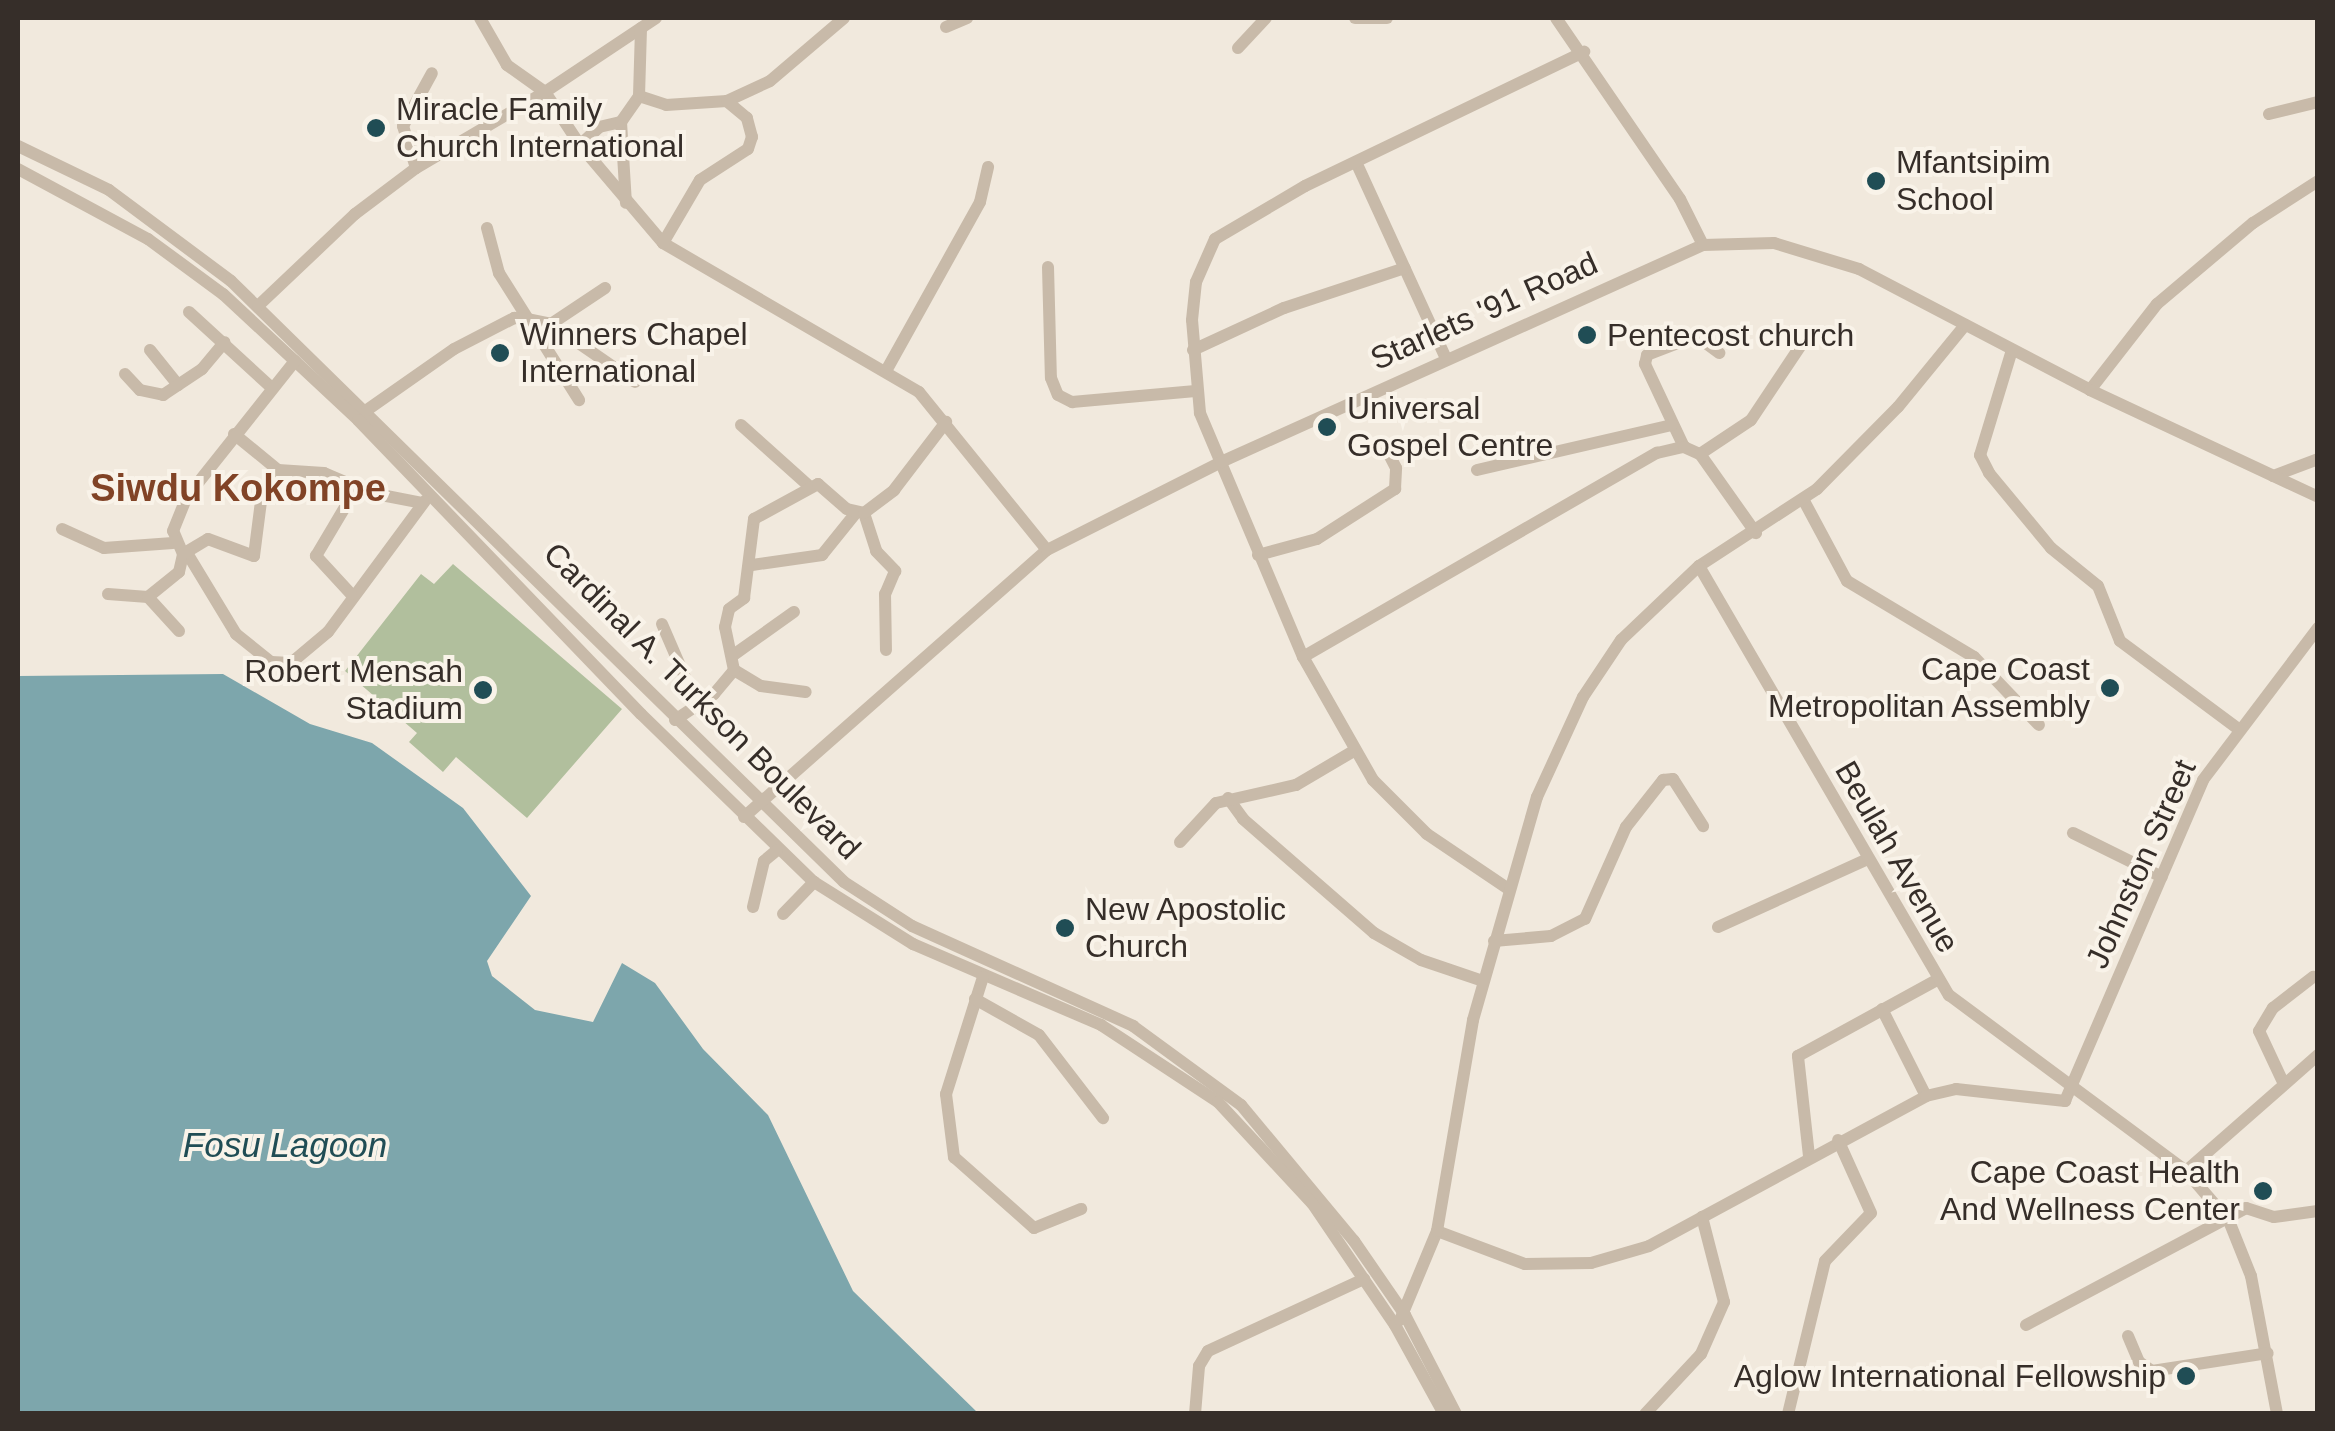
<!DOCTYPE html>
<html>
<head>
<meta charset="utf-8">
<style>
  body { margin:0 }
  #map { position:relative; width:2335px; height:1431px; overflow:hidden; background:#f1e9dd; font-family:Arial,sans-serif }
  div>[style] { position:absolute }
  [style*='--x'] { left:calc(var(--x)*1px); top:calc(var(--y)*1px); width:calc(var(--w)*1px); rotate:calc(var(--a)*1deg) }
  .green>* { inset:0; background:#b1bf9d }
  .water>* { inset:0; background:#7da6ac }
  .minor>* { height:12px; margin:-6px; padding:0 6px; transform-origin:6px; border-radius:6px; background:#c8baa9 }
  .dots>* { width:28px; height:28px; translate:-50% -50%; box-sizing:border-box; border:5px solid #f9f3e9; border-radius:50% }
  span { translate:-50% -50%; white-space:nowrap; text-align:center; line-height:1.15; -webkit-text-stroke:8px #f9f3e9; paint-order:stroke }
  .poi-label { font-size:32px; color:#362e29 }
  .left { translate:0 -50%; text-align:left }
  .right { translate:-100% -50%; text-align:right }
  .street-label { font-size:32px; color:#362e29 }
  .water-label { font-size:35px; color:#204d55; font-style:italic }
  .quarter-label { font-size:38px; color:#814326; font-weight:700 }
  .frame { position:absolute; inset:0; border:20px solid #362e29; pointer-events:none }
</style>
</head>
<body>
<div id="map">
  <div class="green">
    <i style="clip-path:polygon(453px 564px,622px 709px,527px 818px,456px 757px,443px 772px,409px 742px,417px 733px,345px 671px,421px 574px,434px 584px)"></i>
  </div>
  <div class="water">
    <i style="clip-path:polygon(223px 674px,310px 724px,372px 743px,463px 808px,531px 896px,487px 961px,492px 976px,535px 1010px,593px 1022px,622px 963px,655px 983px,703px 1049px,768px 1115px,853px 1291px,978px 1413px,18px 1413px,18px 676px)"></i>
  </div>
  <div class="minor">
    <i style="--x:656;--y:18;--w:133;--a:146.3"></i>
    <i style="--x:545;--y:92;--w:64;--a:56.6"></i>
    <i style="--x:580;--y:145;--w:128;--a:49.7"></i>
    <i style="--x:663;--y:243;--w:296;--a:30.2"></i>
    <i style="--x:919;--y:392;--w:203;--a:51"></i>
    <i style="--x:1355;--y:18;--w:32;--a:0"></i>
    <i style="--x:1556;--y:18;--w:219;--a:55.6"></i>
    <i style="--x:1680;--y:199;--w:51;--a:63.4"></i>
    <i style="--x:946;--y:27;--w:23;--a:-23"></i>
    <i style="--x:1238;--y:48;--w:41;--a:-47"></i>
    <i style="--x:639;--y:96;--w:28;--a:18"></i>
    <i style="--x:666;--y:105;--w:61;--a:-3.8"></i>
    <i style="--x:727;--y:101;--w:47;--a:-24.9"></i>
    <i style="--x:770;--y:81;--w:97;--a:-40.4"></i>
    <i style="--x:2269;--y:114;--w:50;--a:-13.8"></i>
    <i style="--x:621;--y:122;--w:81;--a:86.5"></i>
    <i style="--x:580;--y:145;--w:26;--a:-43"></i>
    <i style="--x:599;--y:127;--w:23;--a:-13"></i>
    <i style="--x:621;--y:122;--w:32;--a:-55"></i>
    <i style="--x:639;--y:96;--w:68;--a:-88.3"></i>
    <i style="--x:18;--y:146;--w:101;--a:25.8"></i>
    <i style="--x:109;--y:190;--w:152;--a:36.7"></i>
    <i style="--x:231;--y:281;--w:858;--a:44.43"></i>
    <i style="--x:844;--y:882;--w:81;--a:32.9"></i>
    <i style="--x:912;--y:926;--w:243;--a:24.3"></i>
    <i style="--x:1133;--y:1026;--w:134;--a:36.2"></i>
    <i style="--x:1241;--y:1105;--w:177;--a:50.3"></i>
    <i style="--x:1354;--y:1241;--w:90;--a:55.4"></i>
    <i style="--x:1405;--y:1315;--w:111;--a:62.7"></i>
    <i style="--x:1356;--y:162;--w:217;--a:65.4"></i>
    <i style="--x:416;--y:168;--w:44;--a:-107.2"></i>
    <i style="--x:403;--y:126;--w:60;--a:-61.3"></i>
    <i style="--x:18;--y:169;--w:148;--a:28.3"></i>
    <i style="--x:148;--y:239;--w:93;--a:36.3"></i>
    <i style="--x:223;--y:294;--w:185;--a:43"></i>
    <i style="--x:358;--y:420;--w:408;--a:46.1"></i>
    <i style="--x:641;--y:714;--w:241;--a:44.2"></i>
    <i style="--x:814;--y:882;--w:117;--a:32.1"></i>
    <i style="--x:913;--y:944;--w:205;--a:23.3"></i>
    <i style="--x:1101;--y:1025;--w:140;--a:33.3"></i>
    <i style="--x:1218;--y:1102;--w:138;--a:47.1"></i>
    <i style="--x:1312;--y:1203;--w:148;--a:55.8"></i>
    <i style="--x:1395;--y:1325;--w:102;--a:61.2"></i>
    <i style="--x:487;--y:228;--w:47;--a:75.1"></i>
    <i style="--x:499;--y:273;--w:54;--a:57.8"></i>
    <i style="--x:528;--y:319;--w:24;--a:12"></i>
    <i style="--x:551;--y:324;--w:102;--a:34.6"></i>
    <i style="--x:663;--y:243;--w:73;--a:-59.6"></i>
    <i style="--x:700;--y:180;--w:57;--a:-32.9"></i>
    <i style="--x:748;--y:149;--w:13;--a:-72"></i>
    <i style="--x:752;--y:137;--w:20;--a:-105"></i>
    <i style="--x:747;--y:118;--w:26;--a:-140"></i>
    <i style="--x:1048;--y:267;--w:111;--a:88.5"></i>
    <i style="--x:1051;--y:378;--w:18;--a:68"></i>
    <i style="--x:1058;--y:395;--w:16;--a:27"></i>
    <i style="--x:1072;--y:402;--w:124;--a:-5.1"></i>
    <i style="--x:258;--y:306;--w:134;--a:-43.5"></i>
    <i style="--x:355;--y:214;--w:76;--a:-37"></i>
    <i style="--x:416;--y:168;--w:150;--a:-30.5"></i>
    <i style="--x:545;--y:92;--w:47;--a:-144.6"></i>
    <i style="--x:507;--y:65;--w:54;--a:-119.9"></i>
    <i style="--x:189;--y:312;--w:113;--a:42.5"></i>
    <i style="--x:551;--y:324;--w:65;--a:-33.7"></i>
    <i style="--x:150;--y:350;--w:45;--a:51.3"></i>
    <i style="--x:1193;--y:350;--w:100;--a:-24.8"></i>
    <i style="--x:1284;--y:308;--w:127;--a:-18.3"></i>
    <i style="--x:2012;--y:350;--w:110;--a:106.9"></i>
    <i style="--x:1980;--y:455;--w:20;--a:63"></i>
    <i style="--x:1989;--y:473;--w:97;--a:50.4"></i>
    <i style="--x:2051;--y:548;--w:60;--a:39"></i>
    <i style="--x:2098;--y:586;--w:59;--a:68.2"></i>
    <i style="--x:2120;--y:641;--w:149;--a:36.6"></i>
    <i style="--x:886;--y:371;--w:193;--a:-60.9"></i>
    <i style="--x:980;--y:202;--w:36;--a:-77"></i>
    <i style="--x:125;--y:374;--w:22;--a:47"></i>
    <i style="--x:140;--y:390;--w:24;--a:12"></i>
    <i style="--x:163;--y:395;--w:47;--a:-33.7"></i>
    <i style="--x:202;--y:369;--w:35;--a:-50"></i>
    <i style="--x:2090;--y:390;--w:109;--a:-52.1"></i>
    <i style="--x:2157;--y:304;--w:126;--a:-40.2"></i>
    <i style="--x:2253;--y:223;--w:77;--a:-32.9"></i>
    <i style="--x:367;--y:410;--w:106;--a:-35"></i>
    <i style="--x:454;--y:349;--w:68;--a:-27.3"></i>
    <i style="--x:514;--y:318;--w:14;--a:4"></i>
    <i style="--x:528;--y:319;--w:96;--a:57.8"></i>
    <i style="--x:741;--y:425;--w:91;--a:41.9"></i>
    <i style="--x:234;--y:434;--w:57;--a:39.3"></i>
    <i style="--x:1684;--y:447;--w:92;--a:-115.2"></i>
    <i style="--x:1645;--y:364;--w:9;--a:-77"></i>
    <i style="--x:1647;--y:355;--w:53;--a:-21.2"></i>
    <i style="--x:1696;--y:336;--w:29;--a:36"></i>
    <i style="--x:1700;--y:454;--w:61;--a:-33.7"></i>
    <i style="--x:1751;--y:420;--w:97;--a:-56.3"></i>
    <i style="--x:1477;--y:470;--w:200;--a:-13"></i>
    <i style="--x:2273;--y:476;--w:48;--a:-20.7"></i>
    <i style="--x:1803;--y:499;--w:93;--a:61.8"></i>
    <i style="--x:1847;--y:581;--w:148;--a:30.9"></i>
    <i style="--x:1974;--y:657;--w:94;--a:46.3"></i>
    <i style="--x:864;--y:513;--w:40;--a:72"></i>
    <i style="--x:876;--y:551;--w:28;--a:46"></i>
    <i style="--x:895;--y:571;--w:25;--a:113"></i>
    <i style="--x:885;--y:594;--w:56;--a:89"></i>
    <i style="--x:62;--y:529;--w:46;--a:24.3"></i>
    <i style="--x:104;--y:548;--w:69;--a:-4.1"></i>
    <i style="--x:187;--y:553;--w:95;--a:58.8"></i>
    <i style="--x:236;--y:634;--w:45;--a:38.7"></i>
    <i style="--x:271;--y:662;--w:20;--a:3"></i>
    <i style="--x:291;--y:663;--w:48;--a:-40"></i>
    <i style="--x:328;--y:632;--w:163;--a:-53.5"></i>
    <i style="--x:183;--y:554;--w:25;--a:-113"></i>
    <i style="--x:173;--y:531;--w:35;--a:-68"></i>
    <i style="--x:186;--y:498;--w:175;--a:-51.5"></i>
    <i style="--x:1258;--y:555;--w:61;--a:-15.2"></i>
    <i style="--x:1317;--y:539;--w:93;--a:-32.7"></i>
    <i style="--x:1395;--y:489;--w:21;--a:-87"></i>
    <i style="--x:1396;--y:468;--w:20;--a:-117"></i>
    <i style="--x:752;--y:565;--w:71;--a:-8.1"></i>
    <i style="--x:822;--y:555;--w:53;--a:-51.2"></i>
    <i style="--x:1699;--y:566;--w:141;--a:-33.1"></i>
    <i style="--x:1817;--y:489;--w:115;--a:-45.4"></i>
    <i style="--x:1898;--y:407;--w:106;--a:-50.7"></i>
    <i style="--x:108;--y:594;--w:40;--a:4.3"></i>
    <i style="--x:148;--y:597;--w:40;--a:-39"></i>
    <i style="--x:179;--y:572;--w:18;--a:-77"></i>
    <i style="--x:183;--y:554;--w:29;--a:-31"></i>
    <i style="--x:208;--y:539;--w:49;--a:20.3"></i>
    <i style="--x:254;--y:556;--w:55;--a:-82.7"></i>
    <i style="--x:261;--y:501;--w:35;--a:-61"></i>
    <i style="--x:278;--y:470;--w:46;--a:3.7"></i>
    <i style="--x:324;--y:473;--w:51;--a:23.1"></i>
    <i style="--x:371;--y:493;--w:53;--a:10.9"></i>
    <i style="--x:351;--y:594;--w:52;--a:-132.6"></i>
    <i style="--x:316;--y:556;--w:80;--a:-59.3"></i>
    <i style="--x:148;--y:597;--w:46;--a:47.6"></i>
    <i style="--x:662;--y:624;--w:86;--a:66.7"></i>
    <i style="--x:732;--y:656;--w:76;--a:-35.4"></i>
    <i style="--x:1303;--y:657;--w:265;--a:-112.9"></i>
    <i style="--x:1200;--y:413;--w:93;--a:-94.9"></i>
    <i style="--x:1192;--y:320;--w:38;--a:-84"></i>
    <i style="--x:1196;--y:282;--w:47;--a:-66.2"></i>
    <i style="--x:1215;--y:239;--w:104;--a:-30.5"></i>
    <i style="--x:1305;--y:186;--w:310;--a:-25.7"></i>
    <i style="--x:734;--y:670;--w:31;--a:31"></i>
    <i style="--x:761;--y:686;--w:45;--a:7.6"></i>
    <i style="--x:675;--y:720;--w:47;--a:-33.7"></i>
    <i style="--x:714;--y:694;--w:31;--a:-50"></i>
    <i style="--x:734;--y:670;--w:44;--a:-101.8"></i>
    <i style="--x:725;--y:627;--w:18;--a:-77"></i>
    <i style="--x:729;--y:609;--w:19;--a:-36"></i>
    <i style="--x:744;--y:598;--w:80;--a:-82.8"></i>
    <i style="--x:754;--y:519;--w:73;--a:-28.7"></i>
    <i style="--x:818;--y:484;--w:38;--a:41"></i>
    <i style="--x:847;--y:509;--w:17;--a:13"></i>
    <i style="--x:864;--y:513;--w:38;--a:-37"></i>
    <i style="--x:894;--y:490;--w:86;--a:-52.6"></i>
    <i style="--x:1228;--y:798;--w:26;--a:54"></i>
    <i style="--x:1243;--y:819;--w:174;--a:41"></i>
    <i style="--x:1374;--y:933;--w:54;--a:29.9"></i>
    <i style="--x:1421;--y:960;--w:65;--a:18.7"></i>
    <i style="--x:744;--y:817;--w:404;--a:-41.4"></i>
    <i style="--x:1047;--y:550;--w:195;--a:-26.8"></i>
    <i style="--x:1221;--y:462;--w:529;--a:-24.24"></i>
    <i style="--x:1703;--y:245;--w:71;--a:-1.6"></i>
    <i style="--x:1774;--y:243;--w:89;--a:17"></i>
    <i style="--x:1859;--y:269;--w:261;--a:27.6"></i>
    <i style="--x:2090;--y:390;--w:252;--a:25.1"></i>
    <i style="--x:2073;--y:833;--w:99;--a:26.3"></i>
    <i style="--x:1180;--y:842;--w:53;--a:-47.3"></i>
    <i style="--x:1216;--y:803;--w:82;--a:-12.7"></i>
    <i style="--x:1296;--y:785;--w:65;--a:-30.5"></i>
    <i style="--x:1507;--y:888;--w:97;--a:-146"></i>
    <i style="--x:1427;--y:834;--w:76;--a:-135"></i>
    <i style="--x:1373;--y:780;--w:142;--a:-119.6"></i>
    <i style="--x:1303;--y:657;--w:409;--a:-30"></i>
    <i style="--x:1657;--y:453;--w:28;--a:-13"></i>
    <i style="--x:1684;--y:447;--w:17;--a:24"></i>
    <i style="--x:1700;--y:454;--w:97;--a:54.7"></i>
    <i style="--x:753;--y:907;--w:47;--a:-76.6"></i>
    <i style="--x:764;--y:861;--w:17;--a:-40"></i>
    <i style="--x:783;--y:914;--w:45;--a:-45.9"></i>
    <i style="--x:1718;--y:927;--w:162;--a:-24.4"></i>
    <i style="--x:1494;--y:941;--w:57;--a:-5"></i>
    <i style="--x:1551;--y:936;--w:38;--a:-27"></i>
    <i style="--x:1585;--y:919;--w:101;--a:-66"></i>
    <i style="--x:1626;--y:827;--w:60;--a:-51.8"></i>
    <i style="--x:1663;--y:780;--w:10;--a:-6"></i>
    <i style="--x:1673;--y:779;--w:56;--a:57.4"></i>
    <i style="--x:983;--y:977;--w:123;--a:107.5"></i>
    <i style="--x:946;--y:1094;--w:64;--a:82.8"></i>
    <i style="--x:954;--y:1157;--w:107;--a:41.6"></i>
    <i style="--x:1034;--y:1228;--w:51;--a:-22"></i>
    <i style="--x:975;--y:999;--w:73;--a:29.4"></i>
    <i style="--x:1039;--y:1035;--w:105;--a:52.4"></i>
    <i style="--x:1882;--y:1009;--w:97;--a:63.2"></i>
    <i style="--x:2282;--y:1080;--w:54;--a:-115.1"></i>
    <i style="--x:2259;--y:1031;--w:27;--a:-59"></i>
    <i style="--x:2273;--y:1008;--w:51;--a:-37.8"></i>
    <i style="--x:1809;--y:1156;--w:101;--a:-96.3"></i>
    <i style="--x:1798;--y:1056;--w:158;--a:-28.7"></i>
    <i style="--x:2186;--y:1171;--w:176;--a:-41.3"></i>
    <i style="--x:1437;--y:1231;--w:94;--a:20.6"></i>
    <i style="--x:1525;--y:1264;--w:66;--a:-0.9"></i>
    <i style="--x:1591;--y:1263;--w:60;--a:-16.3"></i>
    <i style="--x:1649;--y:1246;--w:315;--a:-28.4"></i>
    <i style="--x:1926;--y:1096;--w:31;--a:-13"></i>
    <i style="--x:1956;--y:1089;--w:110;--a:6.3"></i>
    <i style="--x:2065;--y:1101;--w:349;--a:-66.7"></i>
    <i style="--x:2203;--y:780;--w:191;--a:-52.9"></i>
    <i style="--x:1400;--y:1320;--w:96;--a:-67.4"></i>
    <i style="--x:1437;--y:1231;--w:214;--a:-80.3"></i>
    <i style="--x:1473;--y:1020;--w:232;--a:-74"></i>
    <i style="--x:1537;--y:797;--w:110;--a:-65.3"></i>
    <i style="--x:1583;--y:697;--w:69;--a:-56.3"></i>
    <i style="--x:1621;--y:640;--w:108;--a:-43.5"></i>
    <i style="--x:1699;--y:566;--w:497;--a:59.8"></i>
    <i style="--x:1949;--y:995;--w:295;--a:36.6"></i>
    <i style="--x:2186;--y:1171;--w:66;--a:49.3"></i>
    <i style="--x:2229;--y:1221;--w:59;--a:68.2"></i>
    <i style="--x:2251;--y:1276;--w:140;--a:79.3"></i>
    <i style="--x:2026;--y:1325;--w:249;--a:-28"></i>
    <i style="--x:2246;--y:1208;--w:29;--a:18"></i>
    <i style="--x:2274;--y:1217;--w:44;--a:-7.8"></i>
    <i style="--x:2128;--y:1336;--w:28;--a:67"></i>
    <i style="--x:2139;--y:1362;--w:16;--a:35"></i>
    <i style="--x:2152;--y:1371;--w:117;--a:-8.8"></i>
    <i style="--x:1195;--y:1414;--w:48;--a:-85.2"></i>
    <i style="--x:1199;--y:1366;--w:17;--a:-59"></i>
    <i style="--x:1208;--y:1351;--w:172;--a:-24.8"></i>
    <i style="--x:1645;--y:1414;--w:82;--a:-47"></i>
    <i style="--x:1701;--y:1354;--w:57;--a:-66.1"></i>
    <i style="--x:1724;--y:1302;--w:88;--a:-104.5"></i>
    <i style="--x:1788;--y:1414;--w:157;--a:-76.4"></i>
    <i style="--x:1825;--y:1261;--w:66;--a:-46.2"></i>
    <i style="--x:1871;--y:1213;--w:80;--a:-114.3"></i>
  </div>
  <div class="dots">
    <i style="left:376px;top:128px;background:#204d55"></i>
    <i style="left:1876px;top:181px;background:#204d55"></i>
    <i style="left:1587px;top:335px;background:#204d55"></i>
    <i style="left:500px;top:353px;background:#204d55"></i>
    <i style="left:1327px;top:427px;background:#204d55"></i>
    <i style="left:2110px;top:688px;background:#204d55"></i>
    <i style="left:483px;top:690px;background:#204d55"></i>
    <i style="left:1065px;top:928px;background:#204d55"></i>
    <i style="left:2263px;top:1191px;background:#204d55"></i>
    <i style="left:2186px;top:1376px;background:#204d55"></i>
  </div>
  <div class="poi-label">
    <span class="left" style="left:396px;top:128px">Miracle Family<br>Church International</span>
    <span class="left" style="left:1896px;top:181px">Mfantsipim<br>School</span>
    <span class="left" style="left:520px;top:353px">Winners Chapel<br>International</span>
    <span class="left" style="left:1607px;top:335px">Pentecost church</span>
    <span class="left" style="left:1347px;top:427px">Universal<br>Gospel Centre</span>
    <span class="right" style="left:2090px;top:688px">Cape Coast<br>Metropolitan Assembly</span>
    <span class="right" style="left:463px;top:690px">Robert Mensah<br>Stadium</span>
    <span class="left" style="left:1085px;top:928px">New Apostolic<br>Church</span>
    <span class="right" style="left:2240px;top:1191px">Cape Coast Health<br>And Wellness Center</span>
    <span class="right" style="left:2166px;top:1376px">Aglow International Fellowship</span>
  </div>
  <div class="street-label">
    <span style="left:1484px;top:311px;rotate:-24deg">Starlets '91 Road</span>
    <span style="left:702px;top:701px;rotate:45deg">Cardinal A. Turkson Boulevard</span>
    <span style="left:1897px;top:857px;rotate:60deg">Beulah Avenue</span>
    <span style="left:2141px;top:864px;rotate:-66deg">Johnston Street</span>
  </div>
  <div class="water-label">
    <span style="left:285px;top:1145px">Fosu Lagoon</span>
  </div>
  <div class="quarter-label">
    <span style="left:238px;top:489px">Siwdu Kokompe</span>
  </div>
  <div class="frame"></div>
</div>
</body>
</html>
